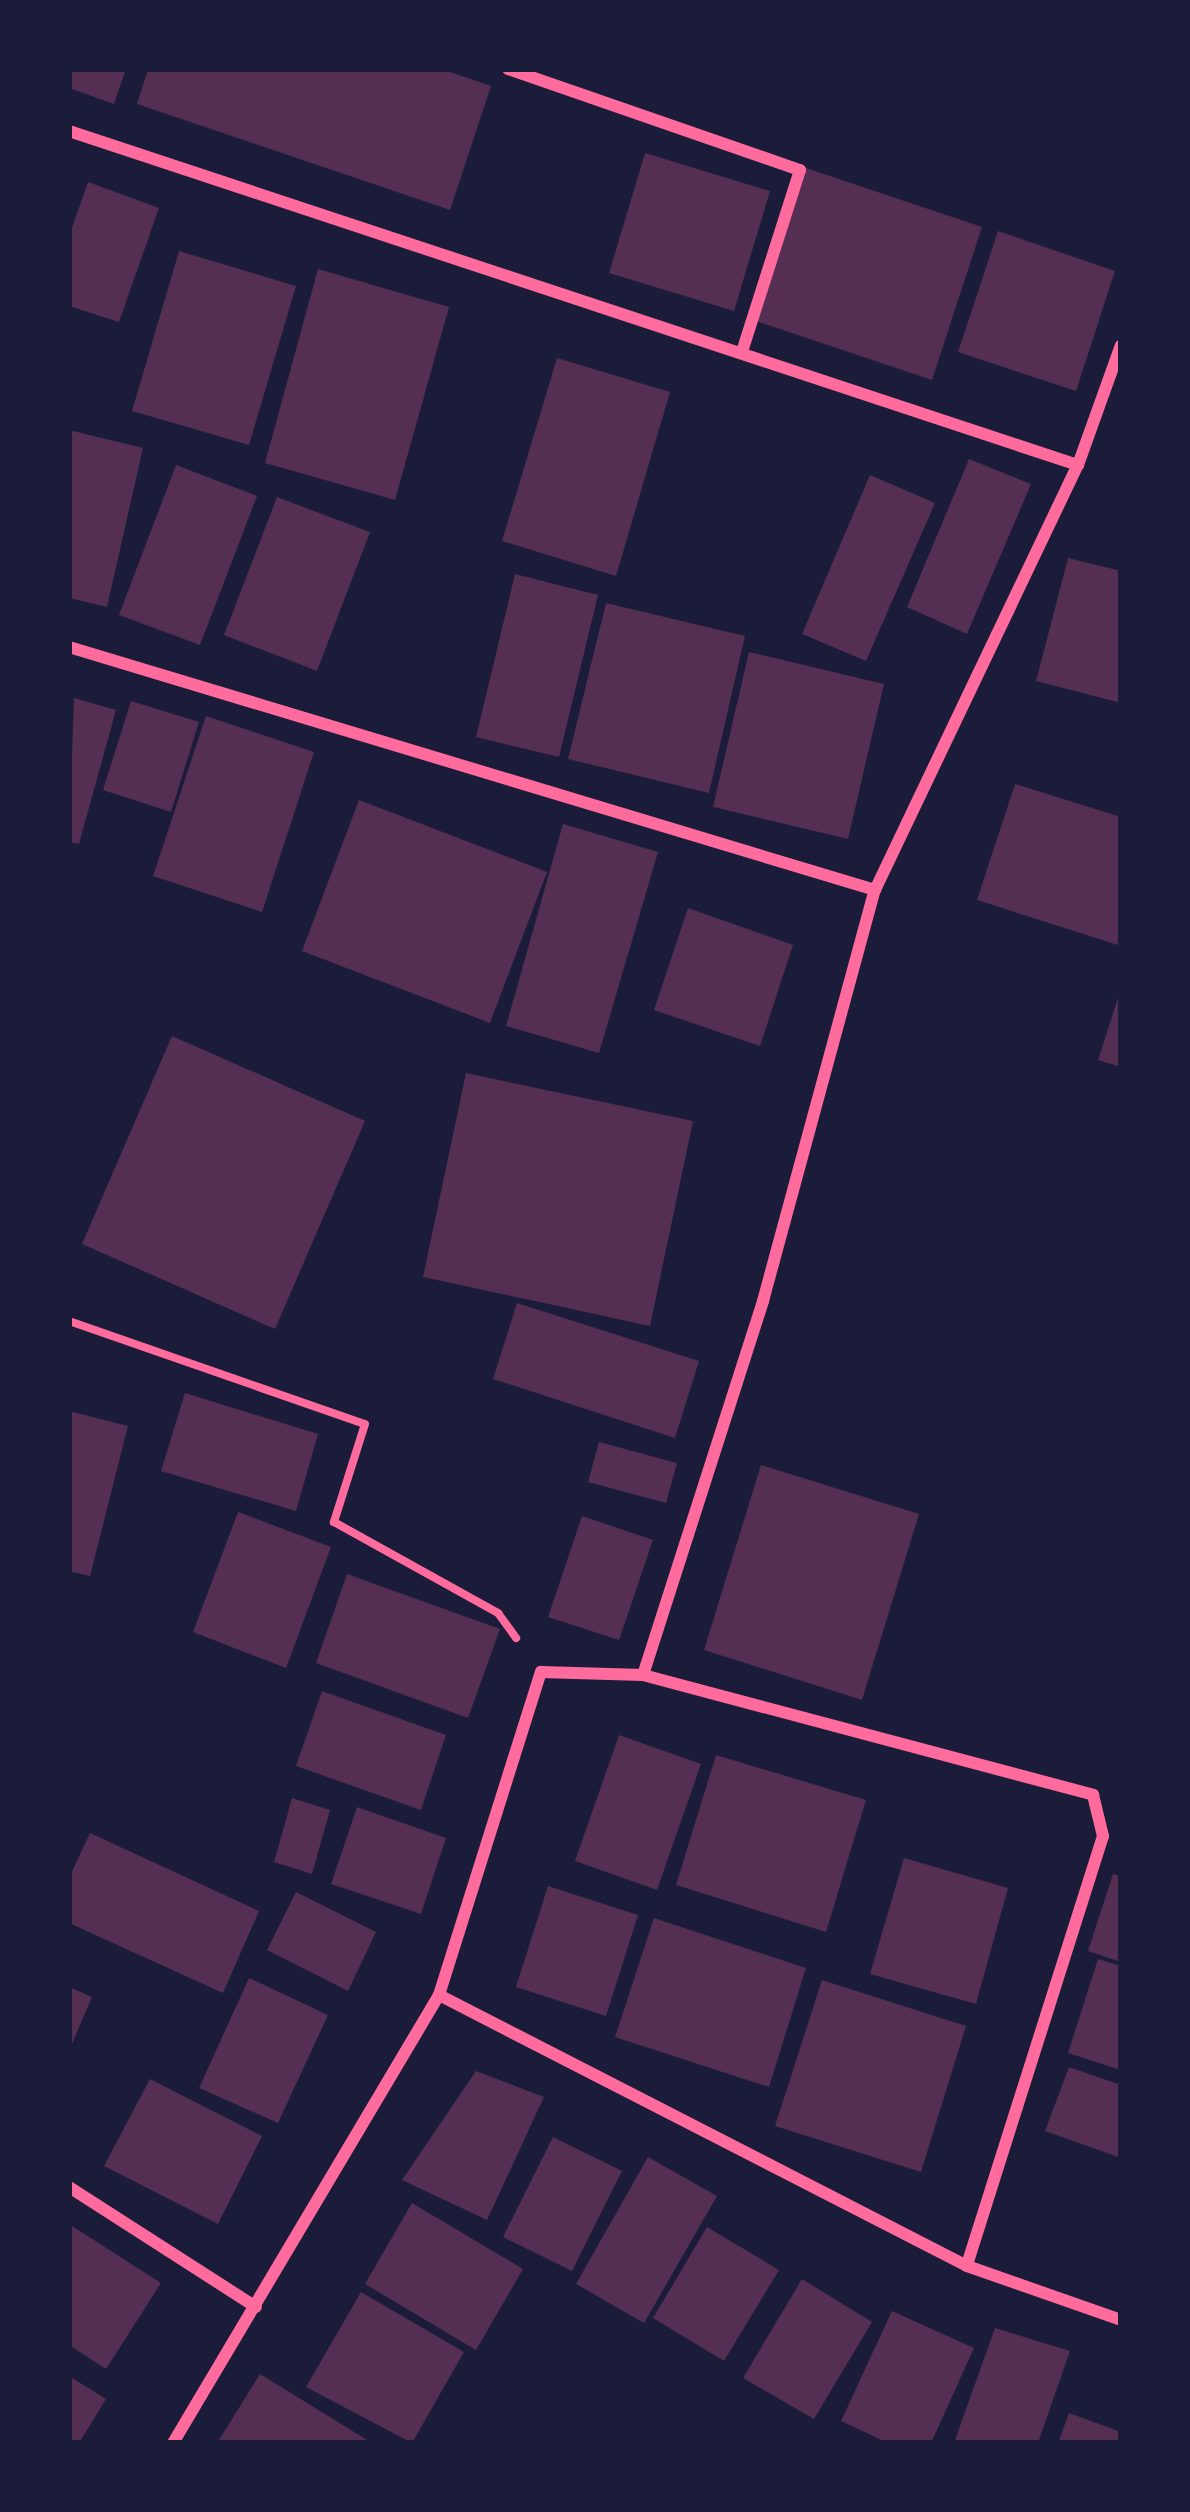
<!DOCTYPE html>
<html>
<head>
<meta charset="utf-8">
<style>
  body { margin:0 }
  #map { position:relative; width:1190px; height:2512px; overflow:hidden; background:#1b1b3a; font-family:Arial,sans-serif }
  div>[style] { position:absolute }
  [style*='--x'] { left:calc(var(--x)*1px); top:calc(var(--y)*1px); width:calc(var(--w)*1px); rotate:calc(var(--a)*1deg) }
  .building>* { inset:0; background:#542f53 }
  .path>* { height:8px; margin:-4px; padding:0 4px; transform-origin:4px; border-radius:4px; background:#ff6b9d }
  .minor>* { height:12px; margin:-6px; padding:0 6px; transform-origin:6px; border-radius:6px; background:#ff6b9d }
  span { translate:-50% -50%; white-space:nowrap; text-align:center; line-height:1.15; -webkit-text-stroke:9px #1b1b3a; paint-order:stroke }
  .frame { position:absolute; inset:0; border:72px solid #1b1b3a; pointer-events:none }
</style>
</head>
<body>
<div id="map">
  <div class="building">
    <i style="clip-path:polygon(69px 69px,126px 69px,114px 104px,69px 88px)"></i>
    <i style="clip-path:polygon(148px 69px,441px 69px,491px 86px,450px 210px,137px 104px)"></i>
    <i style="clip-path:polygon(645px 153px,770px 191px,734px 311px,609px 273px)"></i>
    <i style="clip-path:polygon(806px 168px,982px 227px,932px 380px,756px 321px)"></i>
    <i style="clip-path:polygon(88px 182px,159px 208px,119px 322px,69px 306px,69px 236px)"></i>
    <i style="clip-path:polygon(998px 231px,1115px 271px,1076px 391px,958px 352px)"></i>
    <i style="clip-path:polygon(179px 251px,296px 286px,249px 445px,132px 411px)"></i>
    <i style="clip-path:polygon(318px 269px,449px 307px,395px 500px,265px 463px)"></i>
    <i style="clip-path:polygon(557px 358px,670px 392px,616px 576px,502px 541px)"></i>
    <i style="clip-path:polygon(69px 430px,143px 448px,107px 607px,69px 598px)"></i>
    <i style="clip-path:polygon(969px 459px,1031px 484px,967px 634px,907px 607px)"></i>
    <i style="clip-path:polygon(176px 465px,257px 496px,200px 645px,119px 615px)"></i>
    <i style="clip-path:polygon(870px 475px,935px 503px,866px 661px,802px 634px)"></i>
    <i style="clip-path:polygon(277px 497px,370px 532px,317px 671px,224px 635px)"></i>
    <i style="clip-path:polygon(1068px 558px,1121px 571px,1121px 703px,1036px 681px)"></i>
    <i style="clip-path:polygon(515px 574px,598px 595px,559px 757px,476px 737px)"></i>
    <i style="clip-path:polygon(606px 603px,745px 636px,709px 793px,568px 759px)"></i>
    <i style="clip-path:polygon(749px 652px,884px 684px,848px 839px,713px 807px)"></i>
    <i style="clip-path:polygon(74px 698px,116px 710px,79px 844px,69px 842px)"></i>
    <i style="clip-path:polygon(131px 701px,199px 722px,171px 812px,103px 790px)"></i>
    <i style="clip-path:polygon(206px 716px,314px 752px,262px 912px,153px 876px)"></i>
    <i style="clip-path:polygon(1015px 784px,1121px 817px,1121px 946px,977px 900px)"></i>
    <i style="clip-path:polygon(359px 800px,547px 872px,490px 1023px,302px 951px)"></i>
    <i style="clip-path:polygon(563px 824px,658px 852px,599px 1053px,506px 1026px)"></i>
    <i style="clip-path:polygon(688px 908px,793px 945px,760px 1046px,654px 1010px)"></i>
    <i style="clip-path:polygon(1120px 992px,1121px 992px,1121px 1067px,1098px 1060px)"></i>
    <i style="clip-path:polygon(172px 1036px,365px 1121px,275px 1329px,82px 1244px)"></i>
    <i style="clip-path:polygon(466px 1073px,693px 1121px,650px 1326px,423px 1277px)"></i>
    <i style="clip-path:polygon(517px 1303px,699px 1361px,675px 1438px,493px 1379px)"></i>
    <i style="clip-path:polygon(185px 1393px,318px 1434px,296px 1511px,161px 1471px)"></i>
    <i style="clip-path:polygon(69px 1411px,128px 1426px,90px 1576px,69px 1571px)"></i>
    <i style="clip-path:polygon(599px 1442px,677px 1463px,666px 1503px,588px 1482px)"></i>
    <i style="clip-path:polygon(761px 1465px,919px 1514px,862px 1700px,704px 1650px)"></i>
    <i style="clip-path:polygon(238px 1512px,331px 1547px,286px 1668px,193px 1632px)"></i>
    <i style="clip-path:polygon(582px 1516px,653px 1540px,619px 1640px,548px 1617px)"></i>
    <i style="clip-path:polygon(347px 1574px,500px 1629px,468px 1718px,316px 1663px)"></i>
    <i style="clip-path:polygon(322px 1691px,446px 1735px,421px 1810px,296px 1766px)"></i>
    <i style="clip-path:polygon(619px 1735px,701px 1764px,657px 1890px,575px 1861px)"></i>
    <i style="clip-path:polygon(716px 1755px,866px 1800px,826px 1932px,676px 1885px)"></i>
    <i style="clip-path:polygon(292px 1798px,330px 1810px,312px 1874px,274px 1862px)"></i>
    <i style="clip-path:polygon(357px 1807px,446px 1838px,421px 1914px,331px 1884px)"></i>
    <i style="clip-path:polygon(90px 1833px,259px 1911px,223px 1993px,69px 1923px,69px 1878px)"></i>
    <i style="clip-path:polygon(904px 1858px,1008px 1888px,976px 2004px,870px 1974px)"></i>
    <i style="clip-path:polygon(1113px 1874px,1121px 1876px,1121px 1962px,1088px 1951px)"></i>
    <i style="clip-path:polygon(548px 1886px,638px 1915px,606px 2016px,516px 1987px)"></i>
    <i style="clip-path:polygon(296px 1892px,376px 1932px,348px 1991px,267px 1950px)"></i>
    <i style="clip-path:polygon(654px 1918px,806px 1968px,769px 2087px,615px 2037px)"></i>
    <i style="clip-path:polygon(1098px 1959px,1121px 1966px,1121px 2070px,1068px 2053px)"></i>
    <i style="clip-path:polygon(249px 1978px,328px 2015px,278px 2123px,199px 2088px)"></i>
    <i style="clip-path:polygon(822px 1980px,966px 2026px,921px 2172px,775px 2126px)"></i>
    <i style="clip-path:polygon(69px 1987px,92px 1997px,69px 2051px)"></i>
    <i style="clip-path:polygon(1069px 2067px,1121px 2085px,1121px 2158px,1045px 2131px)"></i>
    <i style="clip-path:polygon(476px 2071px,544px 2097px,487px 2220px,402px 2180px)"></i>
    <i style="clip-path:polygon(150px 2079px,262px 2136px,218px 2224px,104px 2166px)"></i>
    <i style="clip-path:polygon(553px 2137px,622px 2171px,572px 2271px,503px 2237px)"></i>
    <i style="clip-path:polygon(648px 2157px,717px 2196px,644px 2323px,576px 2284px)"></i>
    <i style="clip-path:polygon(412px 2203px,523px 2269px,476px 2350px,365px 2284px)"></i>
    <i style="clip-path:polygon(69px 2224px,161px 2283px,106px 2369px,69px 2345px)"></i>
    <i style="clip-path:polygon(707px 2227px,779px 2270px,724px 2361px,653px 2318px)"></i>
    <i style="clip-path:polygon(802px 2279px,872px 2322px,814px 2419px,743px 2378px)"></i>
    <i style="clip-path:polygon(361px 2292px,464px 2352px,412px 2443px,306px 2387px)"></i>
    <i style="clip-path:polygon(892px 2311px,974px 2348px,931px 2443px,888px 2443px,841px 2421px)"></i>
    <i style="clip-path:polygon(995px 2328px,1070px 2351px,1038px 2443px,954px 2443px)"></i>
    <i style="clip-path:polygon(260px 2374px,372px 2443px,217px 2443px)"></i>
    <i style="clip-path:polygon(69px 2376px,106px 2399px,79px 2443px,69px 2443px)"></i>
    <i style="clip-path:polygon(1069px 2413px,1121px 2432px,1121px 2443px,1058px 2443px)"></i>
  </div>
  <div class="path">
    <i style="--x:69;--y:1321;--w:313;--a:19.2"></i>
    <i style="--x:365;--y:1424;--w:103;--a:107.6"></i>
    <i style="--x:334;--y:1522;--w:188;--a:29"></i>
    <i style="--x:498;--y:1613;--w:31;--a:54"></i>
  </div>
  <div class="minor">
    <i style="--x:508;--y:69;--w:309;--a:19.1"></i>
    <i style="--x:800;--y:170;--w:191;--a:107.7"></i>
    <i style="--x:69;--y:131;--w:1063;--a:18.32"></i>
    <i style="--x:69;--y:647;--w:842;--a:16.78"></i>
    <i style="--x:643;--y:1675;--w:466;--a:14.9"></i>
    <i style="--x:1093;--y:1795;--w:42;--a:76.3"></i>
    <i style="--x:1103;--y:1836;--w:451;--a:107.6"></i>
    <i style="--x:439;--y:1995;--w:593;--a:27.17"></i>
    <i style="--x:967;--y:2266;--w:163;--a:19.3"></i>
    <i style="--x:69;--y:2187;--w:222;--a:32.7"></i>
    <i style="--x:173;--y:2443;--w:521;--a:-59.3"></i>
    <i style="--x:439;--y:1995;--w:339;--a:-72.5"></i>
    <i style="--x:541;--y:1672;--w:102;--a:1.7"></i>
    <i style="--x:643;--y:1675;--w:393;--a:-72.2"></i>
    <i style="--x:763;--y:1301;--w:426;--a:-74.8"></i>
    <i style="--x:875;--y:890;--w:471;--a:-64.5"></i>
    <i style="--x:1078;--y:465;--w:127;--a:-70.3"></i>
  </div>
  <div class="frame"></div>
</div>
</body>
</html>
